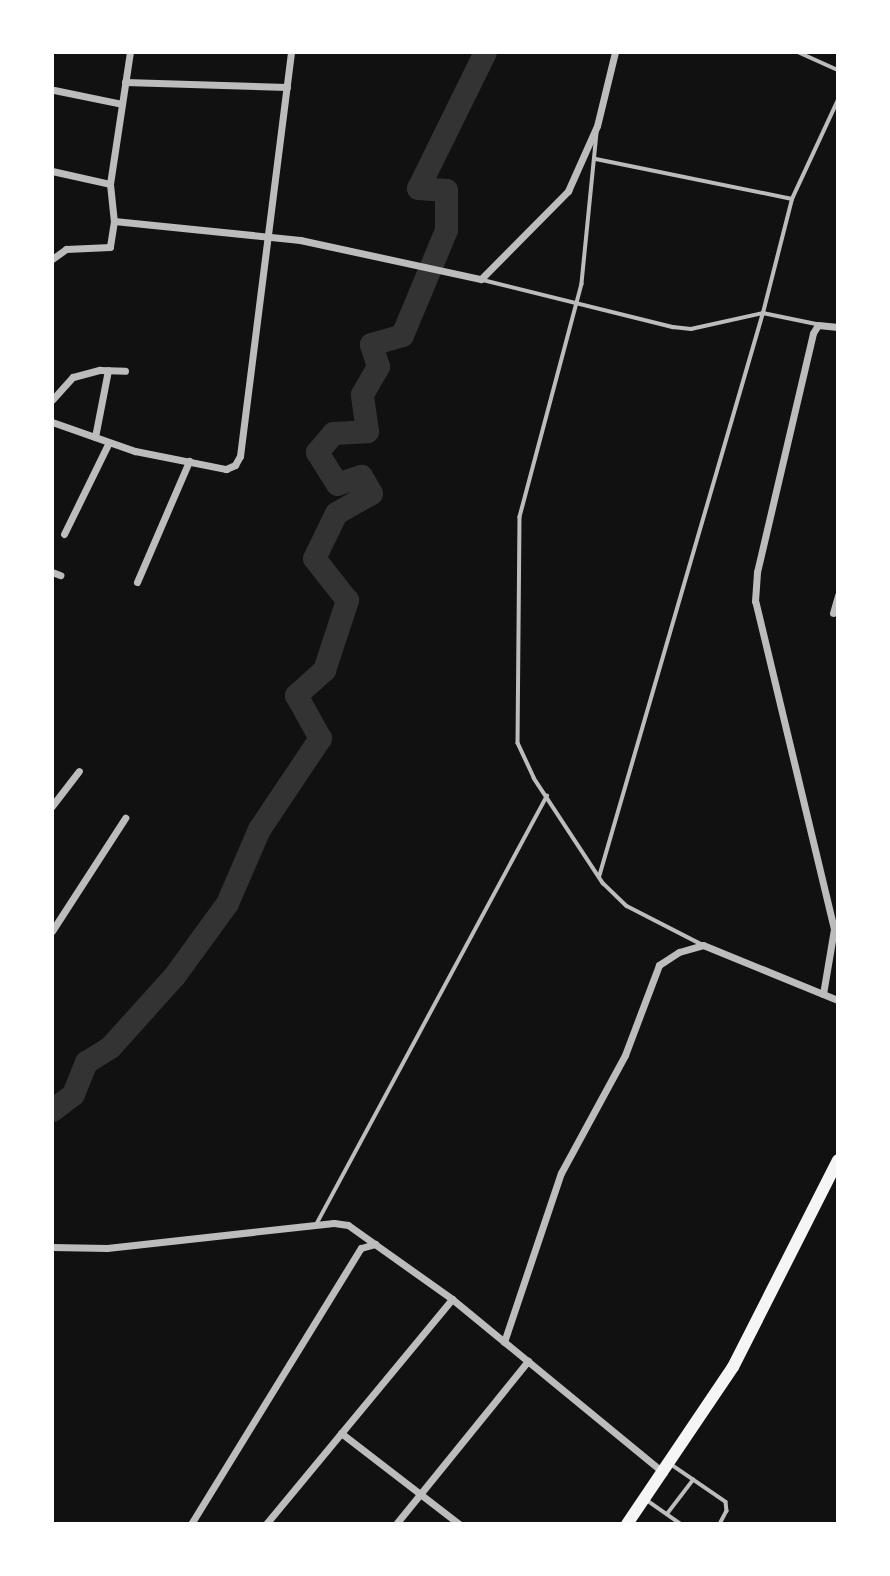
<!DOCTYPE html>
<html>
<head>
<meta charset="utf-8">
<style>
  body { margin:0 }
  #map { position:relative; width:890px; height:1576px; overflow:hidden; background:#111; font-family:Literata,serif }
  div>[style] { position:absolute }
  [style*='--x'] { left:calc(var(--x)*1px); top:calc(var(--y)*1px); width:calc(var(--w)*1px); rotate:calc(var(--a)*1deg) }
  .river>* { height:23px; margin:-11.5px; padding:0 11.5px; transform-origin:11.5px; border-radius:11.5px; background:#333 }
  .service>* { height:3.5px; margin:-1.75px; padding:0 1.75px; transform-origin:1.75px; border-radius:1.75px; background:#bcbcbc }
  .minor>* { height:7px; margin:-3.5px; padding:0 3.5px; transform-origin:3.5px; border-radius:3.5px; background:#bcbcbc }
  .trunk>* { height:12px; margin:-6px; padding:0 6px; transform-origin:6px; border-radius:6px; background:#f5f5f5 }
  span { translate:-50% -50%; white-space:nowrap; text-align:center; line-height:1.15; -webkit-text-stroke:7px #fff; paint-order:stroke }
  .frame { position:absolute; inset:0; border:54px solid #fff; pointer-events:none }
</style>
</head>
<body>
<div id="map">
  <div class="river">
    <i style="--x:52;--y:1110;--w:26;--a:-37"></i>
    <i style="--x:73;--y:1094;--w:35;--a:-68"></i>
    <i style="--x:86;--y:1062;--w:28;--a:-32"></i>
    <i style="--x:110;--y:1047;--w:96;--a:-48"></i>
    <i style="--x:174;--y:976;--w:90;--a:-54"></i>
    <i style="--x:227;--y:903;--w:81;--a:-66.6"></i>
    <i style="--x:259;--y:829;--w:110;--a:-56.2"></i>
    <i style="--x:320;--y:738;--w:49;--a:-119.2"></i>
    <i style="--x:296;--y:695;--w:38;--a:-42"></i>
    <i style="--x:324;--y:670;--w:74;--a:-71.8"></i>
    <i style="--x:347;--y:600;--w:53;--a:-128.2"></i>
    <i style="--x:314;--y:558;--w:50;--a:-63.9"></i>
    <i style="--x:336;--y:513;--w:40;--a:-29.7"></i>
    <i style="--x:371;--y:493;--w:20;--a:-120"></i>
    <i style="--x:361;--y:476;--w:25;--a:162"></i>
    <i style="--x:337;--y:484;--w:38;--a:-122"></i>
    <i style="--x:317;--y:452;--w:25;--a:-50"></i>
    <i style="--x:333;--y:433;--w:34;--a:-3"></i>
    <i style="--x:367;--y:431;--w:37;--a:-98"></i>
    <i style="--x:362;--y:394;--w:32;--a:-60"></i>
    <i style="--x:378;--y:366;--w:23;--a:-108"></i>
    <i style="--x:371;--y:344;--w:32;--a:-16"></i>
    <i style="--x:402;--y:335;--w:114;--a:-67.3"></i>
    <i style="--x:446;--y:230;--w:40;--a:-90"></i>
    <i style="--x:446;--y:190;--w:28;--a:-176"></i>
    <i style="--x:418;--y:188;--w:152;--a:-63.8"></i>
  </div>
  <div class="service">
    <i style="--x:798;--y:52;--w:44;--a:24.2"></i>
    <i style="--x:597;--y:133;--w:152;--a:95.7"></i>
    <i style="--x:582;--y:284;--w:241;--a:104.9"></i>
    <i style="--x:520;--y:517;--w:226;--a:90.5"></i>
    <i style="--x:518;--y:743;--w:38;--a:65"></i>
    <i style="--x:534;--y:778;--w:126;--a:56.7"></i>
    <i style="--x:603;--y:883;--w:33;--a:44"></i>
    <i style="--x:627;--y:906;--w:83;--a:27.2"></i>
    <i style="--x:596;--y:159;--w:200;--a:11.5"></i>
    <i style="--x:483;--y:280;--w:196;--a:13.9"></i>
    <i style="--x:673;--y:327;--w:18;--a:6"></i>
    <i style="--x:691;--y:329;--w:74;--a:-12.5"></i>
    <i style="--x:763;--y:313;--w:54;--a:11.7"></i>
    <i style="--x:599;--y:877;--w:587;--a:-73.79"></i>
    <i style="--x:763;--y:313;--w:118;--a:-75.7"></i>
    <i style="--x:792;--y:199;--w:109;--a:-65.1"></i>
    <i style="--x:317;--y:1223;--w:485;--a:-61.7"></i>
    <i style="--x:672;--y:1465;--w:65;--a:34.4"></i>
    <i style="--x:726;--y:1502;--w:9;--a:84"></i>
    <i style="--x:727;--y:1511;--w:15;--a:118"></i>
    <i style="--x:648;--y:1501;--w:40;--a:34.9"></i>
    <i style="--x:667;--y:1514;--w:43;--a:-52.6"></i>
  </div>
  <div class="minor">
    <i style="--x:125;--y:82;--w:162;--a:1.8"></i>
    <i style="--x:54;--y:90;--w:69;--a:11.6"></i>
    <i style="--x:52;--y:171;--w:59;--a:12.6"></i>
    <i style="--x:110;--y:184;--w:37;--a:84"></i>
    <i style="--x:114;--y:221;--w:26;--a:99"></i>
    <i style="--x:110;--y:247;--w:44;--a:177.4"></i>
    <i style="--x:66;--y:249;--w:17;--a:144"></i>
    <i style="--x:110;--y:184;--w:134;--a:-81.4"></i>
    <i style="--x:114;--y:221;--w:187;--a:5.8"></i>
    <i style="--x:300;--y:240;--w:185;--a:12.2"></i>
    <i style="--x:481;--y:279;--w:124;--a:-45.3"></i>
    <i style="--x:568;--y:191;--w:71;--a:-66"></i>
    <i style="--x:597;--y:126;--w:76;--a:-76.3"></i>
    <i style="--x:52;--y:400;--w:31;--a:-48"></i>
    <i style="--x:73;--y:377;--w:28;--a:-15"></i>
    <i style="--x:100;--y:370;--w:25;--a:2"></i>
    <i style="--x:52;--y:422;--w:88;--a:19.3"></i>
    <i style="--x:135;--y:451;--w:93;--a:11.2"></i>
    <i style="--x:226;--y:469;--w:10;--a:-24"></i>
    <i style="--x:235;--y:465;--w:10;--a:-61"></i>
    <i style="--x:240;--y:456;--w:407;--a:-82.8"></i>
    <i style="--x:95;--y:437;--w:68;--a:-79"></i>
    <i style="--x:64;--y:534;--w:102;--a:-63.9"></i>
    <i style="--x:52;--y:572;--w:9;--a:21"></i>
    <i style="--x:137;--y:582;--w:132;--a:-66.7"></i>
    <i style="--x:833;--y:613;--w:19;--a:-74"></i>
    <i style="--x:52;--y:806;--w:44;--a:-52.4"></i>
    <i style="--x:52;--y:931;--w:135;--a:-57.1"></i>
    <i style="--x:823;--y:994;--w:66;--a:-80.4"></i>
    <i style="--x:834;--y:929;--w:337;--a:-103.5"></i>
    <i style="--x:755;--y:601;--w:29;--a:-86"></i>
    <i style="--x:757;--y:572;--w:245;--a:-76.8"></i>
    <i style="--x:813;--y:333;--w:9;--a:-58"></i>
    <i style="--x:818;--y:325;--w:20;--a:6"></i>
    <i style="--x:52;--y:1247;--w:55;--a:1"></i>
    <i style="--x:107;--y:1248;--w:228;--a:-6.3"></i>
    <i style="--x:334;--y:1223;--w:14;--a:8"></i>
    <i style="--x:348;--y:1225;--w:128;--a:35.4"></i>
    <i style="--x:452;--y:1299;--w:274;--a:39.4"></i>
    <i style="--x:504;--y:1342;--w:178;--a:-71.4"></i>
    <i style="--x:561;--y:1173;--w:134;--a:-61.5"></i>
    <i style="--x:625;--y:1055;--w:96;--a:-69.3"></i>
    <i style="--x:659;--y:965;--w:24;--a:-33"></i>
    <i style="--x:679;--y:952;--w:25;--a:-16"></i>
    <i style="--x:703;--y:945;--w:146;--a:22.2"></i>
    <i style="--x:341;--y:1433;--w:149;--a:37.6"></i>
    <i style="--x:191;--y:1524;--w:324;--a:-58.4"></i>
    <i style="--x:361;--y:1248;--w:15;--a:-16"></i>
    <i style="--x:266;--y:1524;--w:292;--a:-50.4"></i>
    <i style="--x:396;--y:1524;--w:210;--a:-51"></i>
  </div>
  <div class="trunk">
    <i style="--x:627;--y:1524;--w:189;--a:-56"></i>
    <i style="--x:733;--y:1367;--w:232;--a:-63.1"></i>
  </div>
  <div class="frame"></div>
</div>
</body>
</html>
